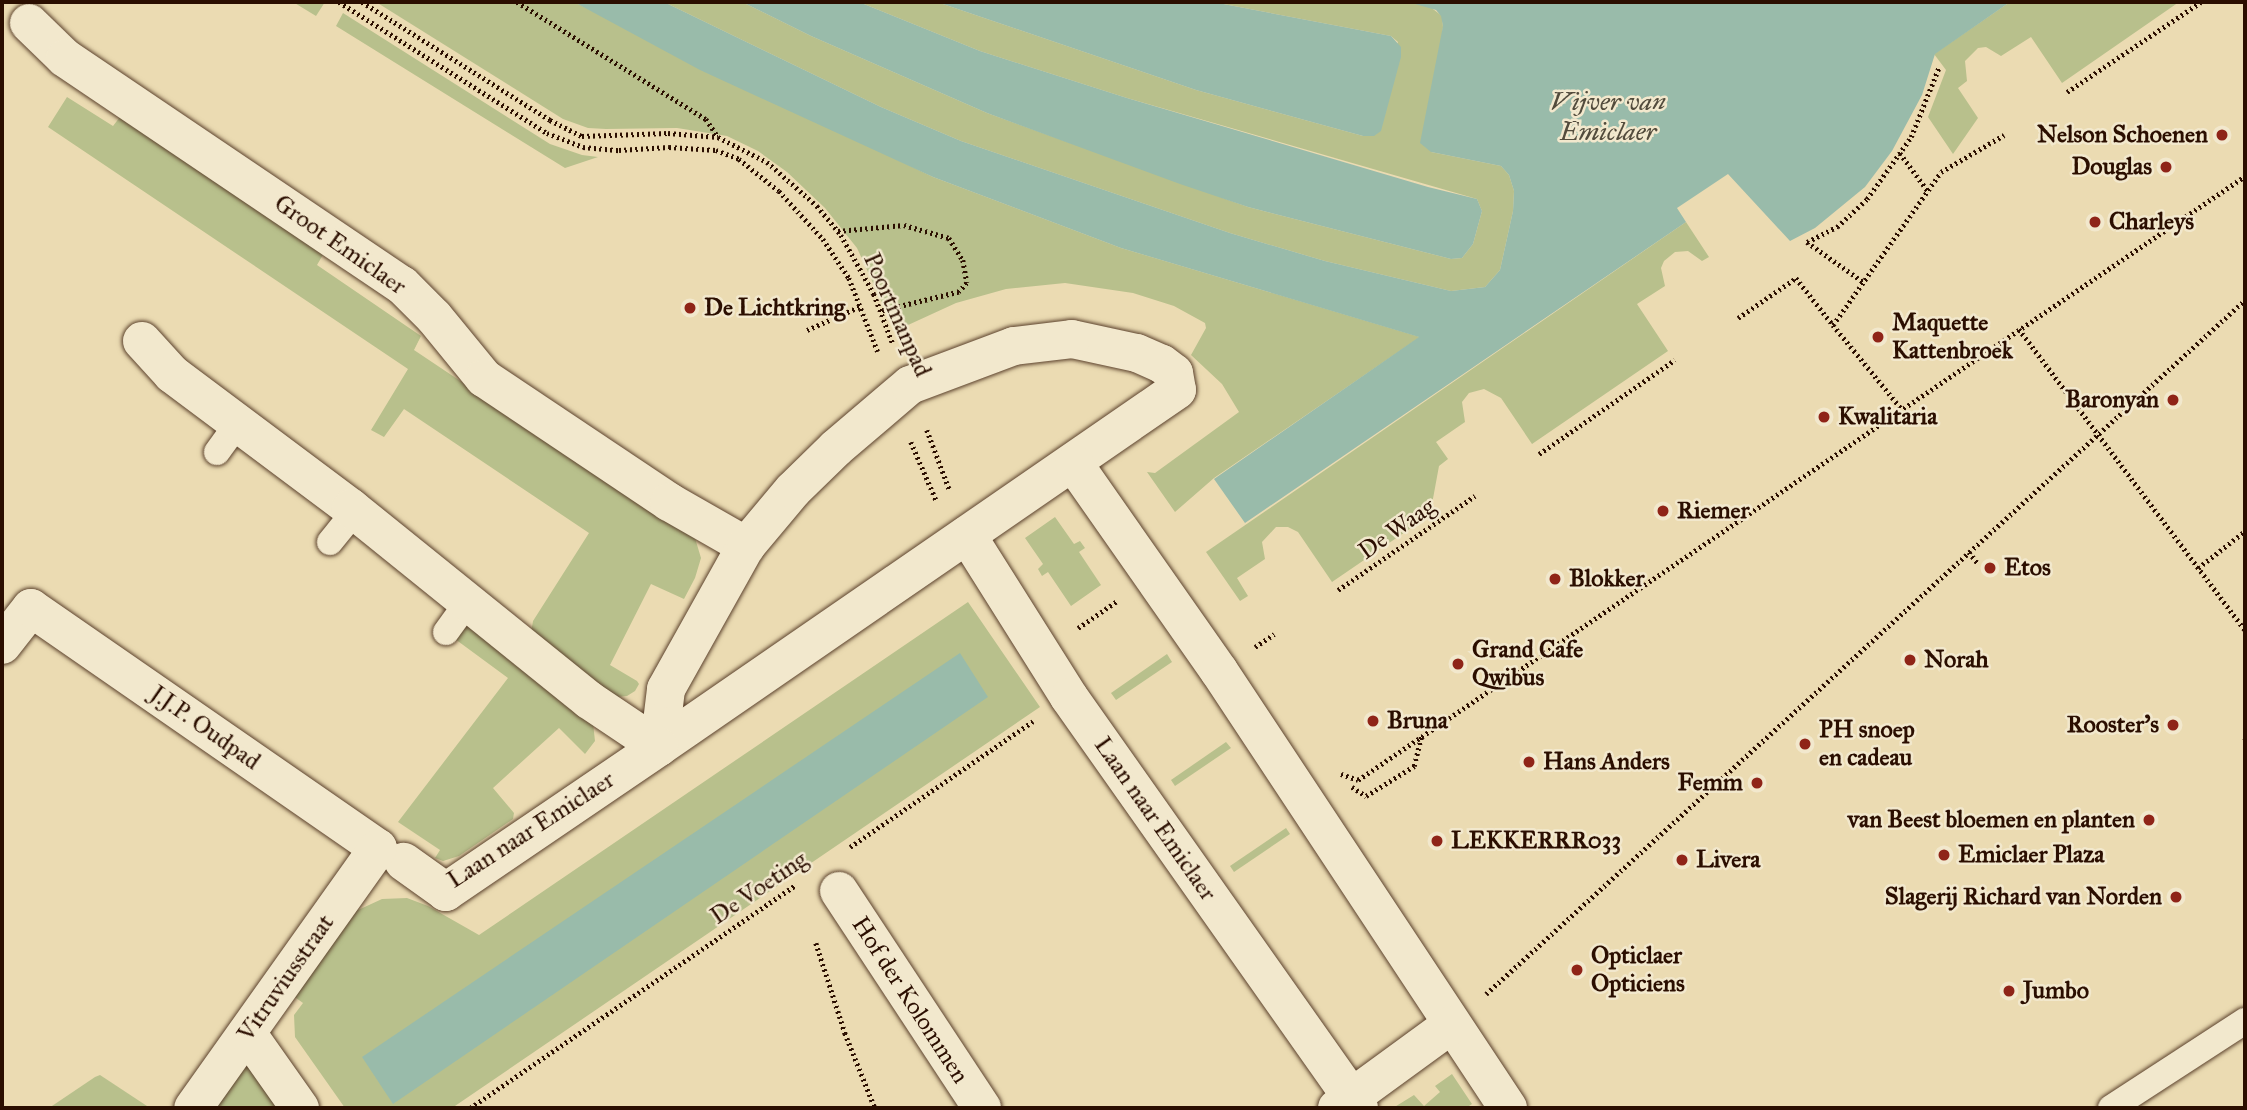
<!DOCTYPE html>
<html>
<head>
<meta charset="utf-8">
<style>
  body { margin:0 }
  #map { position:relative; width:2247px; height:1110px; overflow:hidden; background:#ebdbb2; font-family:"IM FELL Great Primer",serif }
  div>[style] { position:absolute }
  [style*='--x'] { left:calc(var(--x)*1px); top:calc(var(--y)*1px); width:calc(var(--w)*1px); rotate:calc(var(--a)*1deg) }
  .green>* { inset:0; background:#b8c08c }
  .water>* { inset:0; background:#9ba }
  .path>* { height:4.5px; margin-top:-2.25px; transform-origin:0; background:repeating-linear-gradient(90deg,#2b0e00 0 2px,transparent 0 5.5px) }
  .roads { filter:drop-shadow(0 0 2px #5b412c) drop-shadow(0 0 2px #5b412c) }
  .service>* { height:26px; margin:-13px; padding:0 13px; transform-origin:13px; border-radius:13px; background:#f2e8cd }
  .minor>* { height:38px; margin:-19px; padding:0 19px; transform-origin:19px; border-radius:19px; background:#f2e8cd }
  .dots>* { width:19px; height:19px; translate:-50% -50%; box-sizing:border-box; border:4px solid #f2e8cd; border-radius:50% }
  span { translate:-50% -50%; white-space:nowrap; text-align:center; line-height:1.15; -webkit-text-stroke:5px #f2e8cd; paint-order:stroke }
  .poi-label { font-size:24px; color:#2b0e00; font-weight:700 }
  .right { translate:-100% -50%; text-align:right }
  .left { translate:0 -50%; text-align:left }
  .street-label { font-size:24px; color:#2b0e00 }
  .water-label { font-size:26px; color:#524b3c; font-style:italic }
  .frame { position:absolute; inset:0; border:4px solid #2b0e00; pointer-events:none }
</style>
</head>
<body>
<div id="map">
  <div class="green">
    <i style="clip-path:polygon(293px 2px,325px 2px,316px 16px)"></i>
    <i style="clip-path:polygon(376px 2px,574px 2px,933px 177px,1121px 248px,1420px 337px,1214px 478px,1175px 512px,1147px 472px,1155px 473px,1239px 412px,1222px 384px,1191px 355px,1206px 328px,1205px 323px,1174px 306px,1133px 293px,1065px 283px,1006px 289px,956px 303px,895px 331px,857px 248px,825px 208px,787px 172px,758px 151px,727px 136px,677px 128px,606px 129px,588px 128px,563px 119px)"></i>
    <i style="clip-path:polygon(664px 2px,742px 2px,811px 36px,987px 113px,1248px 207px,1451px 259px,1462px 258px,1473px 244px,1482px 211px,1477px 199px,1127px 98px,980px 51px,859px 2px,937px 2px,1196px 90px,1363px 136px,1398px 42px,1391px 36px,1213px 2px,1408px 2px,1429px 6px,1442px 16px,1443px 27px,1431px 152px,1501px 166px,1509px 175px,1514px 191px,1513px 211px,1500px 270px,1485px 287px,1451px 291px,1325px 261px,1230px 233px,961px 141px,881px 107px)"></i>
    <i style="clip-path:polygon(2010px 2px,2179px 2px,2062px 83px,2031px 37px,2001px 56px,1986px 47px,1978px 48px,1965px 61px,1967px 81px,1958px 88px,1978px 118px,1953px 154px,1928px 117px,1946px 70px,1934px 54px)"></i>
    <i style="clip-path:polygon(343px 13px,550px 144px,582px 155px,598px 157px,565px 168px,336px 26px)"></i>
    <i style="clip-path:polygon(67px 97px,113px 126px,120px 117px,324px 253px,317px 265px,421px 336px,414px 350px,695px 538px,701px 558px,695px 578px,684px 599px,651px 584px,610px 665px,637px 681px,639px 684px,635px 691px,627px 696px,607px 698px,531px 633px,533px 621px,589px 533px,404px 409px,384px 437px,371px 430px,408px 369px,48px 127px)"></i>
    <i style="clip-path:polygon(1686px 222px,1709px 257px,1702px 261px,1688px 251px,1675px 252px,1664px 261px,1661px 268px,1665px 286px,1637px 304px,1668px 351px,1532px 444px,1501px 398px,1484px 389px,1469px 393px,1462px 402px,1465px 422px,1436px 442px,1448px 459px,1439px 466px,1430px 515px,1332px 582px,1298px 532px,1288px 527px,1276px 527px,1262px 542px,1265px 559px,1237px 578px,1248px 596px,1240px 601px,1206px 552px)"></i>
    <i style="clip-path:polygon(1055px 517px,1074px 544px,1080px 541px,1085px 548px,1079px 552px,1101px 585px,1071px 606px,1048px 572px,1042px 576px,1038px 569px,1043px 564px,1025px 538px)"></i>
    <i style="clip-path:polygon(968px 602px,1040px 707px,452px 1108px,345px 1108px,295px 1037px,294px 1015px,303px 1003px,292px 995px,356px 911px,382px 899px,407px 898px,428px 906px,479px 935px)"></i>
    <i style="clip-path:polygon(464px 619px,593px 723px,595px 741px,585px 754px,559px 728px,493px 788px,514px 813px,513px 819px,459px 856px,443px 861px,435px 858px,440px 850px,398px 822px,508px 678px,455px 639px)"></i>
    <i style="clip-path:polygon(1167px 654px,1172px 662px,1116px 700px,1111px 693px)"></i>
    <i style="clip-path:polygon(1226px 742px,1231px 748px,1175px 786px,1171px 780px)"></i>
    <i style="clip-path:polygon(1286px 828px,1290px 834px,1234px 872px,1230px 866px)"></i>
    <i style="clip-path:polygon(246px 1062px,279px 1108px,213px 1108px)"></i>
    <i style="clip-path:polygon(1452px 1074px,1472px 1104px,1466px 1108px,1393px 1108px,1414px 1095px,1424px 1106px,1440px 1092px,1435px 1086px)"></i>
    <i style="clip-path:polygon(100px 1075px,150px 1108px,49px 1108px,95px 1077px)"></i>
  </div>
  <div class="water">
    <i style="clip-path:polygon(574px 2px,664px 2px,881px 107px,961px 141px,1230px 233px,1325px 261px,1451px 291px,1485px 287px,1500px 270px,1513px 211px,1514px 191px,1509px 175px,1501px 166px,1431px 152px,1420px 143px,1443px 26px,1441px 16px,1436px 10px,1408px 2px,2010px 2px,1935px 54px,1922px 95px,1892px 151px,1865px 187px,1815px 228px,1790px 241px,1728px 174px,1677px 208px,1686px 222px,1245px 523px,1214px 479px,1419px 337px,1121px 248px,933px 177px,700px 70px)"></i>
    <i style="clip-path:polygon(742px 2px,859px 2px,980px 51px,1127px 98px,1428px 187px,1477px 199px,1482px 211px,1473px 244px,1462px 258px,1451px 259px,1248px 207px,1180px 184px,987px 113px,811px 36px)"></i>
    <i style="clip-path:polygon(937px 2px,1213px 2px,1391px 36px,1401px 47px,1401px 57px,1381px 131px,1374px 136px,1363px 136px,1196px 90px)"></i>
    <i style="clip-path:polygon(960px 653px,988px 697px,393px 1104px,362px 1057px)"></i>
  </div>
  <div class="path">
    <i style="--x:339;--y:2;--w:246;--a:32.2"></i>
    <i style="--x:547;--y:133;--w:39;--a:21"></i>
    <i style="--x:583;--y:147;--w:36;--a:5"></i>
    <i style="--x:619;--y:150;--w:50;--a:-3.4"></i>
    <i style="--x:669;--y:147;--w:47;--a:3.7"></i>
    <i style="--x:716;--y:150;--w:25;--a:21"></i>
    <i style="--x:739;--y:159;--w:51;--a:38.7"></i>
    <i style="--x:779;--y:191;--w:65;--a:47.5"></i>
    <i style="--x:823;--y:239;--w:47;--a:56.3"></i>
    <i style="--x:849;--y:278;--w:79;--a:68.6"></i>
    <i style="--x:362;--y:2;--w:222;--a:32.1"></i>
    <i style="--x:550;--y:120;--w:36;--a:27"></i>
    <i style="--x:582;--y:136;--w:86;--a:-2"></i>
    <i style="--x:668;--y:133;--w:50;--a:4.6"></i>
    <i style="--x:718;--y:137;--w:55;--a:27"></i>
    <i style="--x:767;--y:162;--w:67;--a:41.3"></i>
    <i style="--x:817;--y:206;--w:38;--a:50"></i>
    <i style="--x:841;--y:235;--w:68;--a:60.8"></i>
    <i style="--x:874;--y:294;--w:53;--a:69.2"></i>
    <i style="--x:517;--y:2;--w:222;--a:31.8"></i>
    <i style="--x:706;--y:119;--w:22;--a:56"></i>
    <i style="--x:2067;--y:92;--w:161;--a:-33.9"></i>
    <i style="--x:1900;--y:153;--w:47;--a:53.6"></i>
    <i style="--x:838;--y:231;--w:66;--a:-5.2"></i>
    <i style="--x:904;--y:225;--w:47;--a:16.1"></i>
    <i style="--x:949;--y:238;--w:26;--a:58"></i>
    <i style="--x:963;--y:260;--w:23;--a:80"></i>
    <i style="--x:967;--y:283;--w:12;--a:132"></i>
    <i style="--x:959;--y:292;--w:80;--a:166.3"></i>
    <i style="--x:1807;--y:242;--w:34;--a:-27"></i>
    <i style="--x:1837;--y:227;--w:41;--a:-43"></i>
    <i style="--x:1867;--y:199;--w:76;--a:-54.6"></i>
    <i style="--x:1911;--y:137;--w:75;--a:-68.2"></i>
    <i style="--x:1807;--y:242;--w:71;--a:35.3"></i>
    <i style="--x:1738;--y:318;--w:70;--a:-34.6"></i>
    <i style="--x:1796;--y:278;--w:60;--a:51.8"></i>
    <i style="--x:1833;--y:325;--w:187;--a:-54.8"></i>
    <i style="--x:1941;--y:172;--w:73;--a:-30.4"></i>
    <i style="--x:1833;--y:325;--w:107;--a:50.7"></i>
    <i style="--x:2019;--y:329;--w:376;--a:53.1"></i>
    <i style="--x:807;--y:330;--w:59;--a:-24"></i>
    <i style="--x:927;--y:430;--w:65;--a:69.3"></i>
    <i style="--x:911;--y:442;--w:65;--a:66.6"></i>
    <i style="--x:1539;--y:454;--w:165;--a:-34.7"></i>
    <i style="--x:1969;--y:552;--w:16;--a:52"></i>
    <i style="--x:2198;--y:568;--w:60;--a:-38.2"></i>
    <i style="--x:1338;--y:590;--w:166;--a:-34.5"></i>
    <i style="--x:1078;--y:628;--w:47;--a:-34.7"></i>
    <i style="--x:1255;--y:647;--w:23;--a:-34"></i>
    <i style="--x:2244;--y:741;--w:1;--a:-45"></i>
    <i style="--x:1341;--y:774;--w:18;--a:19"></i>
    <i style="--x:1358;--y:780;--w:1073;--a:-34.25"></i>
    <i style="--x:1352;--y:787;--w:17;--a:33"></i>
    <i style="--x:1366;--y:796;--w:57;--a:-32"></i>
    <i style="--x:1414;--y:766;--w:30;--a:-76"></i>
    <i style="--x:850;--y:847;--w:222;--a:-34.5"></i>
    <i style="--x:816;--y:943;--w:95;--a:72.1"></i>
    <i style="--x:845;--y:1033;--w:81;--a:68.2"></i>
    <i style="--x:1486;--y:994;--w:1028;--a:-42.44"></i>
    <i style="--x:470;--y:1108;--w:393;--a:-34.4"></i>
  </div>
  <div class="roads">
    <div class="service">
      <i style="--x:217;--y:452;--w:36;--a:-54"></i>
      <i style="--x:330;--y:542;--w:38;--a:-51"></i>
      <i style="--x:446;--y:632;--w:36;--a:-54"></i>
      <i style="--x:2111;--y:1108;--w:160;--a:-33"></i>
    </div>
    <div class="minor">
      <i style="--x:29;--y:23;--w:50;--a:44.2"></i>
      <i style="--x:65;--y:58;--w:406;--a:34"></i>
      <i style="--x:402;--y:285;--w:45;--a:45"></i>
      <i style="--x:434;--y:317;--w:79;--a:50.7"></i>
      <i style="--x:484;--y:378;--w:223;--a:33.8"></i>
      <i style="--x:669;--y:502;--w:89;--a:29.7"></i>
      <i style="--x:1072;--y:339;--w:66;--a:12.2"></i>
      <i style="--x:1137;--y:353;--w:27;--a:24"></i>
      <i style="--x:1162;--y:364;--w:15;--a:37"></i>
      <i style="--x:1174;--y:373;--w:17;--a:80"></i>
      <i style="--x:1177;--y:390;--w:629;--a:145.43"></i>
      <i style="--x:659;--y:747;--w:58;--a:-83.1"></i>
      <i style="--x:666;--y:689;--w:164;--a:-60.8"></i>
      <i style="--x:746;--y:546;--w:73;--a:-50"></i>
      <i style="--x:793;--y:490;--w:60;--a:-44.3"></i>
      <i style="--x:836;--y:448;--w:97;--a:-40.4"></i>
      <i style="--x:910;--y:385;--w:111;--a:-20.6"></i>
      <i style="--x:1014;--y:346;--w:58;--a:-6.9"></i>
      <i style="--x:142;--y:341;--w:45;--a:47.7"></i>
      <i style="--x:172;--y:374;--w:224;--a:36.8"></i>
      <i style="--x:351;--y:508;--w:306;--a:38.9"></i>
      <i style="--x:589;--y:700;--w:84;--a:33.9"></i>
      <i style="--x:659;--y:747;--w:258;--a:145.8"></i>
      <i style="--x:446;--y:892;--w:52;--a:-144.5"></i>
      <i style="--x:1074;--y:464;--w:253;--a:55"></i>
      <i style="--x:1219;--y:671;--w:524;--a:56.52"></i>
      <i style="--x:967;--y:535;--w:191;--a:57.8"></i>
      <i style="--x:1069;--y:697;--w:503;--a:54.79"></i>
      <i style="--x:2;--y:645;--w:47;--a:-51.9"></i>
      <i style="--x:31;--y:608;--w:422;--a:34.7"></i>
      <i style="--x:378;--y:848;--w:319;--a:125.4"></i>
      <i style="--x:839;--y:891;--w:260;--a:56.6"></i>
      <i style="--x:247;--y:1033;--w:92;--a:54.8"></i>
      <i style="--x:1337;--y:1108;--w:141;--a:-36.1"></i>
    </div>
  </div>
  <div class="dots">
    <i style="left:2222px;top:135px;background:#8f2418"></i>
    <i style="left:2166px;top:167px;background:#8f2418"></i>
    <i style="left:2095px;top:222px;background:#8f2418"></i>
    <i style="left:690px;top:308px;background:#8f2418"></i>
    <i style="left:1878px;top:337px;background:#8f2418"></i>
    <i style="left:2173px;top:400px;background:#8f2418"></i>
    <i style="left:1824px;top:417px;background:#8f2418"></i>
    <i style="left:1663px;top:511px;background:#8f2418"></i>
    <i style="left:1990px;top:568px;background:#8f2418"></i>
    <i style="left:1555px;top:579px;background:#8f2418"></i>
    <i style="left:1910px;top:660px;background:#8f2418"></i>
    <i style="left:1458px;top:664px;background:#8f2418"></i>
    <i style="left:1373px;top:721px;background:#8f2418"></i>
    <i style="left:2173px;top:725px;background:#8f2418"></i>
    <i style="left:1805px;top:744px;background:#8f2418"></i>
    <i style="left:1529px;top:762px;background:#8f2418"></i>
    <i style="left:1757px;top:783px;background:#8f2418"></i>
    <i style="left:2149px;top:820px;background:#8f2418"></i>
    <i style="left:1437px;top:841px;background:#8f2418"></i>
    <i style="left:1944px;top:855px;background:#8f2418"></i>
    <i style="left:1682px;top:860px;background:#8f2418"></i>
    <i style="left:2176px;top:897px;background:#8f2418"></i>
    <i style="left:1577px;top:970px;background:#8f2418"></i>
    <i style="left:2009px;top:991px;background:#8f2418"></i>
  </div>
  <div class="poi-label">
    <span class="right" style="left:2208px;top:135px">Nelson Schoenen</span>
    <span class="right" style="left:2152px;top:167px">Douglas</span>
    <span class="left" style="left:2109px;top:222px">Charleys</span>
    <span class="left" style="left:704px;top:308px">De Lichtkring</span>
    <span class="left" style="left:1892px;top:337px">Maquette<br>Kattenbroek</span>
    <span class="right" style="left:2159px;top:400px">Baronyan</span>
    <span class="left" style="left:1838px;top:417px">Kwalitaria</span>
    <span class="left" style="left:1677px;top:511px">Riemer</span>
    <span class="left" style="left:2004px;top:568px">Etos</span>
    <span class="left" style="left:1569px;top:579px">Blokker</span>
    <span class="left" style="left:1472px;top:664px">Grand Cafe<br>Qwibus</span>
    <span class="left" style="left:1924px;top:660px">Norah</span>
    <span class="left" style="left:1387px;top:721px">Bruna</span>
    <span class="right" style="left:2159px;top:725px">Rooster's</span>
    <span class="left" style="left:1819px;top:744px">PH snoep<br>en cadeau</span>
    <span class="left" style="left:1543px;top:762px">Hans Anders</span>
    <span class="right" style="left:1743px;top:783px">Femm</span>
    <span class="right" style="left:2135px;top:820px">van Beest bloemen en planten</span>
    <span class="left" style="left:1451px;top:841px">LEKKERRR033</span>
    <span class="left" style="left:1958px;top:855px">Emiclaer Plaza</span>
    <span class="left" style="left:1696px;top:860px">Livera</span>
    <span class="right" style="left:2162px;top:897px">Slagerij Richard van Norden</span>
    <span class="left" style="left:1591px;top:970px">Opticlaer<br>Opticiens</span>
    <span class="left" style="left:2023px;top:991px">Jumbo</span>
  </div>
  <div class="street-label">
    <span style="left:340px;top:245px;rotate:35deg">Groot Emiclaer</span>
    <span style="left:897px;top:315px;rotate:66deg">Poortmanpad</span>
    <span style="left:1397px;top:529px;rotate:-35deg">De Waag</span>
    <span style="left:205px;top:728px;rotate:35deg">J.J.P. Oudpad</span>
    <span style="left:1155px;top:819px;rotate:55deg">Laan naar Emiclaer</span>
    <span style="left:531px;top:830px;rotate:-33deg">Laan naar Emiclaer</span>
    <span style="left:759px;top:888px;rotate:-34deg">De Voeting</span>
    <span style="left:286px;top:978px;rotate:-55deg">Vitruviusstraat</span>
    <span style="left:910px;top:1000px;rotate:57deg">Hof der Kolommen</span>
  </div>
  <div class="water-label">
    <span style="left:1608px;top:117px">Vijver van<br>Emiclaer</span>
  </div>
  <div class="frame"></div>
</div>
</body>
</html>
